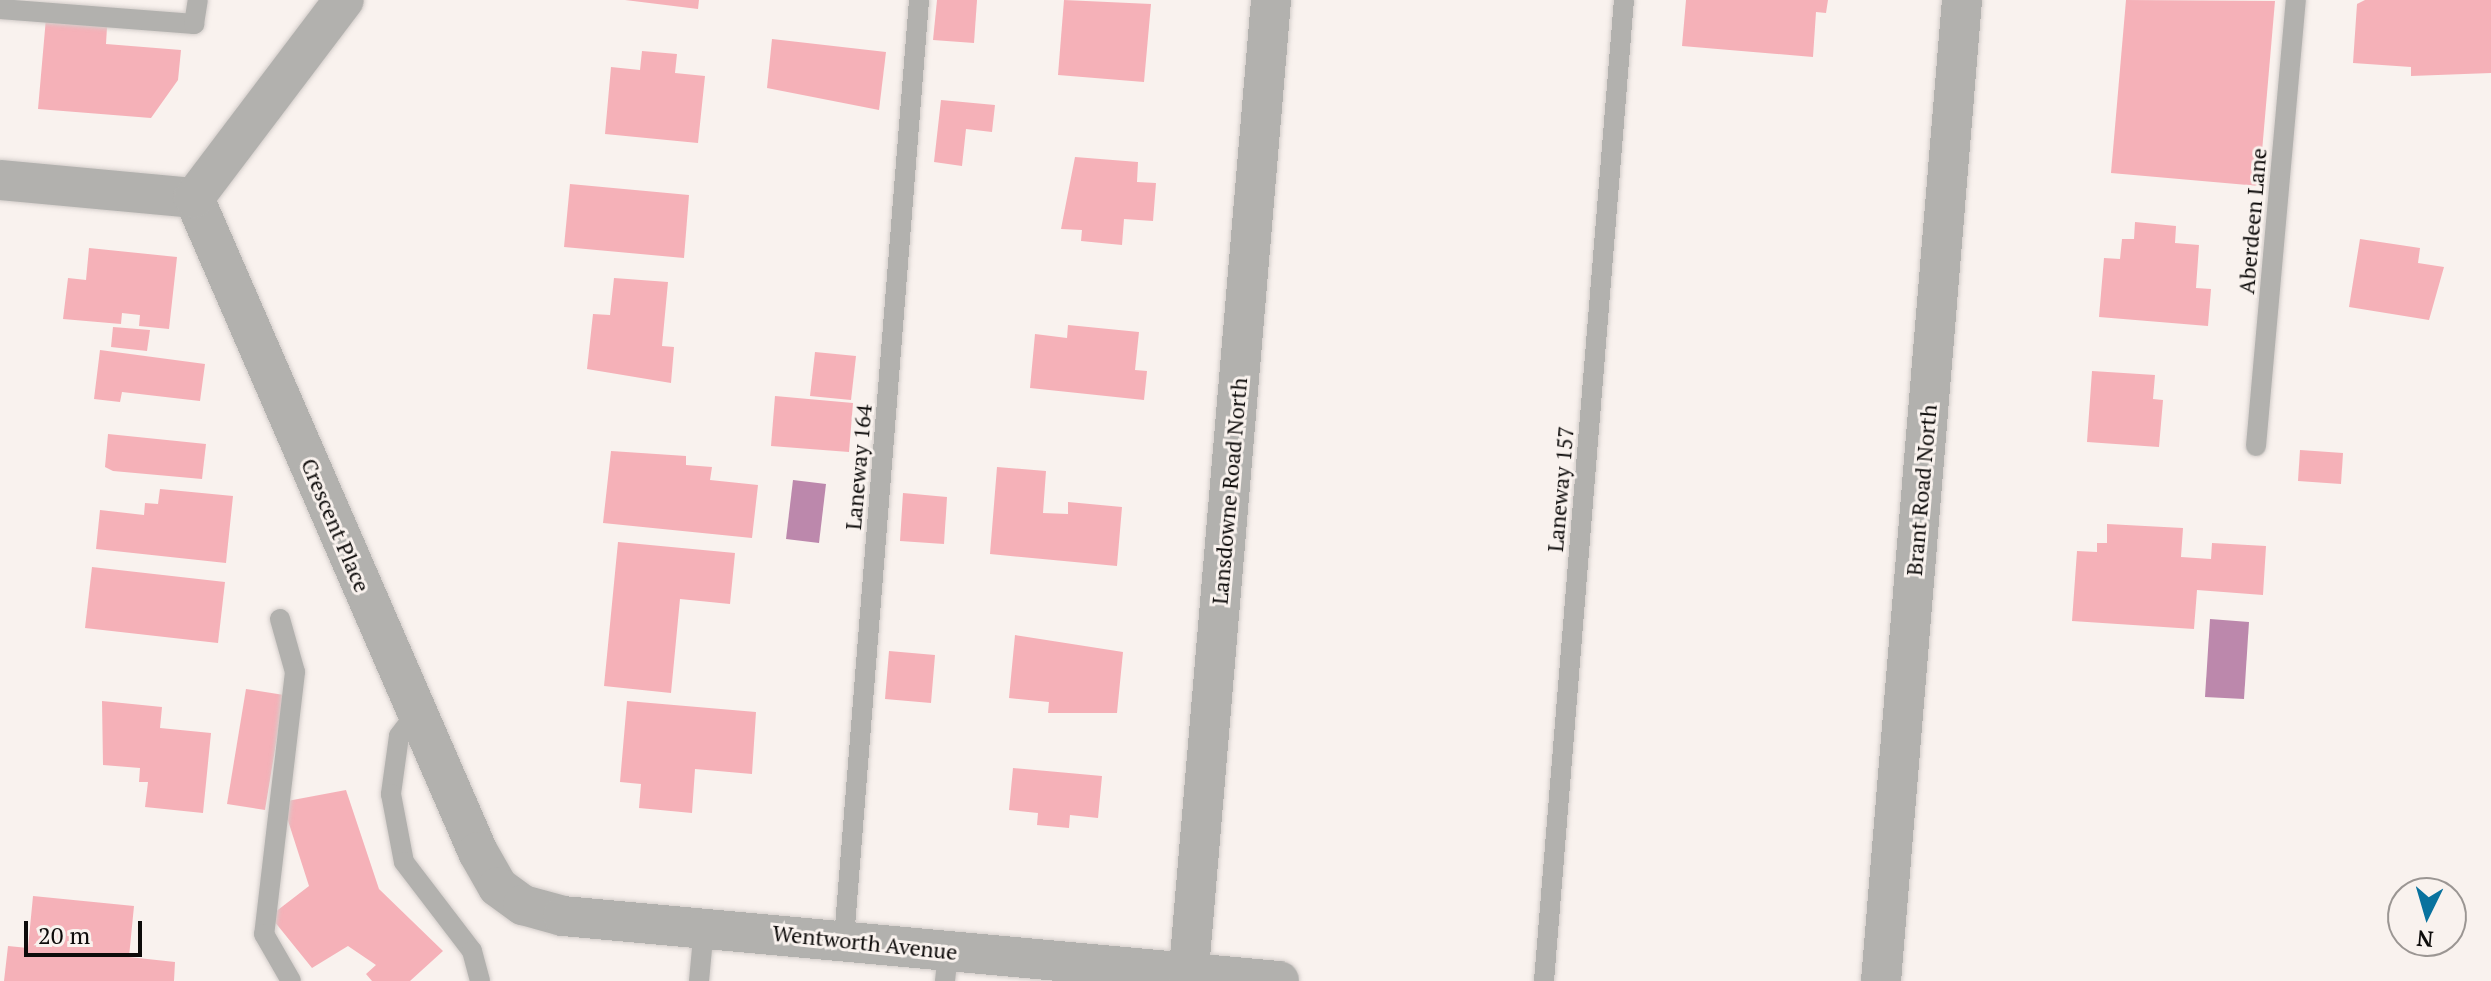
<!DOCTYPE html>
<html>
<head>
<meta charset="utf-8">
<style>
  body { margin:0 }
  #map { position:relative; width:2491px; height:981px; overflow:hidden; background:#f9f2ee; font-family:"PT Serif",serif }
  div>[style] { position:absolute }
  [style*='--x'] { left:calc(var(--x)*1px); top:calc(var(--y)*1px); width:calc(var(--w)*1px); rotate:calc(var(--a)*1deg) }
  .water>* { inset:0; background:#bc88ac }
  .building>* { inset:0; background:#f5b1b8 }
  .roads { filter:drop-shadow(0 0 2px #d3cdca) drop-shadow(0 0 2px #d3cdca) }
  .service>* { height:20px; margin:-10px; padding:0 10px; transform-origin:10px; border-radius:10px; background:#b2b1ae }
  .minor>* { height:40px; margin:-20px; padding:0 20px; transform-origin:20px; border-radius:20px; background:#b2b1ae }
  span { translate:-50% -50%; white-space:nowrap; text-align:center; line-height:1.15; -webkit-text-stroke:6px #f9f2ee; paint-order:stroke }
  .street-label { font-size:22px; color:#0d0b0a }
  .north { position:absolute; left:2387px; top:877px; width:80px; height:80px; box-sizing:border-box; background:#f9f2ee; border:2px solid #9b9693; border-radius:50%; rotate:185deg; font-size:22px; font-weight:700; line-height:32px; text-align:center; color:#0d0b0a }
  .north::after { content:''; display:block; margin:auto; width:28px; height:36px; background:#09729e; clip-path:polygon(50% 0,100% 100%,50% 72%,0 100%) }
  .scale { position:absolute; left:24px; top:921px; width:118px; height:36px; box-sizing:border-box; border:4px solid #0d0b0a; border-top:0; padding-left:10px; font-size:24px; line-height:28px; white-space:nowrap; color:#0d0b0a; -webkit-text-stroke:6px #f9f2ee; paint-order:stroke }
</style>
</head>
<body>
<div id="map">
  <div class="water">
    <i style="clip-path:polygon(793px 480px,826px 484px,819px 543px,786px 539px)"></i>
    <i style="clip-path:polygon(2210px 619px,2249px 622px,2244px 699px,2205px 697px)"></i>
  </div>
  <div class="building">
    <i style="clip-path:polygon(625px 0,699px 0,698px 9px)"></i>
    <i style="clip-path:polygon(937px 0,977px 0,974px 43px,933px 40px)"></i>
    <i style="clip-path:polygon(1064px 0,1151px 4px,1144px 82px,1058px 75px)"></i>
    <i style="clip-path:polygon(1686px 0,1828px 0,1826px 13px,1816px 12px,1813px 57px,1682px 46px)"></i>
    <i style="clip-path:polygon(2126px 0,2275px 1px,2259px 186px,2111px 173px)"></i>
    <i style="clip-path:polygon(2365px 0,2491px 0,2491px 73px,2411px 76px,2411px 67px,2353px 63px,2357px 4px)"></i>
    <i style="clip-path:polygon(46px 18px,107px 27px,106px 44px,181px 50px,178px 80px,151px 118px,38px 109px)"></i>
    <i style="clip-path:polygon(772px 39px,886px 52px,879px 110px,767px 88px)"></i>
    <i style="clip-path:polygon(642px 51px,677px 54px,675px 73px,705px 76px,698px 143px,605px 134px,611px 67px,640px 70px)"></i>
    <i style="clip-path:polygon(941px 100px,995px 105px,992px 132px,966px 129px,962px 166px,934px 162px)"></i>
    <i style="clip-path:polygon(1075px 157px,1138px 162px,1137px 182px,1156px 183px,1153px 221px,1124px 219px,1122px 245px,1081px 241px,1082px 230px,1061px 229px)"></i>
    <i style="clip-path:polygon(570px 184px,689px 195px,684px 258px,564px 247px)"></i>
    <i style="clip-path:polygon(2135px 222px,2176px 226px,2175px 243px,2199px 245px,2196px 288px,2211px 289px,2208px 326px,2099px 317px,2104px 258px,2120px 259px,2122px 239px,2134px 239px)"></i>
    <i style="clip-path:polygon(2360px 239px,2420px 248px,2418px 263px,2444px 267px,2429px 320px,2349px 307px)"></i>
    <i style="clip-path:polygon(89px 248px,177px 257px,169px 329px,139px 326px,140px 315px,122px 313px,121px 324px,63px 319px,68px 278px,86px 280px)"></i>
    <i style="clip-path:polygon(614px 278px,668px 282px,662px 346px,674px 347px,671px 383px,587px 369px,593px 314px,610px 315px)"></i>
    <i style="clip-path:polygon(1068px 325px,1139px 332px,1135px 370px,1147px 371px,1144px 400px,1030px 388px,1035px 334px,1067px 338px)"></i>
    <i style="clip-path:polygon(113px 327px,150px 330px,147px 351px,111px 347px)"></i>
    <i style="clip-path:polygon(100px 350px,205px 364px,200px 401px,122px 392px,120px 402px,94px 399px)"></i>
    <i style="clip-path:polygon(815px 352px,856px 356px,851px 400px,810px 396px)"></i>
    <i style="clip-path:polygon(2092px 371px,2155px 375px,2153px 399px,2163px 400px,2159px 447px,2087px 442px)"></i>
    <i style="clip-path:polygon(775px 396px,853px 403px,849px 452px,771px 446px)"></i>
    <i style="clip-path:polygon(108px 434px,206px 444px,202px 479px,113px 471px,105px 467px)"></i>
    <i style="clip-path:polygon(2300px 450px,2343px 453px,2341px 484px,2298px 481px)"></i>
    <i style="clip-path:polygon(611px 451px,686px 456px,686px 465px,712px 467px,710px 480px,758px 485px,752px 538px,603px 523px)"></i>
    <i style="clip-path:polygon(997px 467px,1046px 471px,1043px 513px,1068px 514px,1068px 502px,1122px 507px,1117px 566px,990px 554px)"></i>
    <i style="clip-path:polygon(160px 489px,233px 496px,226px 563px,96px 549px,100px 510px,144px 515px,145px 503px,158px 504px)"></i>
    <i style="clip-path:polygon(903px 493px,947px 497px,944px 544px,900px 541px)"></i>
    <i style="clip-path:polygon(2107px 524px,2183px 528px,2181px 557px,2211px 559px,2212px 543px,2266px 546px,2263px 595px,2197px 590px,2194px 629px,2072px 621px,2077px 551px,2097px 552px,2097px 543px,2107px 543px)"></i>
    <i style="clip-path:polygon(618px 542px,735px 553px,730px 604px,680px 599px,671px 693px,604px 686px)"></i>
    <i style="clip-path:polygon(92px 567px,225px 582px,218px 643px,85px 628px)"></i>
    <i style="clip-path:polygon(1015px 635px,1123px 652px,1117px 713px,1048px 713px,1049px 702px,1009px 698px)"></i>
    <i style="clip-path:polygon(889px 651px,935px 655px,931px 703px,885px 699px)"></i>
    <i style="clip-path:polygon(246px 689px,284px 695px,265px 810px,227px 804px)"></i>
    <i style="clip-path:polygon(102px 701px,162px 707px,160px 728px,211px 733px,203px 813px,145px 807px,148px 782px,139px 782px,140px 768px,103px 765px)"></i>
    <i style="clip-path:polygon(627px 701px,756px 712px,752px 774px,695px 769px,692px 813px,639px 808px,641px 784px,620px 782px)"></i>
    <i style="clip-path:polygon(1013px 768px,1102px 776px,1098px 818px,1070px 815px,1069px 828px,1037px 825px,1038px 813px,1009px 810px)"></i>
    <i style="clip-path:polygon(346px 790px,379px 889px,443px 951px,410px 981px,372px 981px,366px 974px,376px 965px,348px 946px,312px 968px,270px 916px,309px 886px,282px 802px)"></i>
    <i style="clip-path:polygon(33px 896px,134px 906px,129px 957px,175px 962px,174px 981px,4px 981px,8px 946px,28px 948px)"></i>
  </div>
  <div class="roads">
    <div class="service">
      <i style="--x:0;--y:9;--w:195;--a:4.4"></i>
      <i style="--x:194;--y:24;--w:24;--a:-81"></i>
      <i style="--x:2256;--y:446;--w:448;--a:-84.9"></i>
      <i style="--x:280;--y:619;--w:55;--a:74.2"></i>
      <i style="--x:295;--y:672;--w:264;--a:96.7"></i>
      <i style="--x:264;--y:934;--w:54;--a:60.1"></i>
      <i style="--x:417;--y:712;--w:30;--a:127"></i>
      <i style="--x:399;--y:736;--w:59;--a:97.9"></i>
      <i style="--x:391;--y:794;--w:69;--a:79.2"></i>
      <i style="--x:404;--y:862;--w:112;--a:52.6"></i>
      <i style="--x:472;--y:951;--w:31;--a:75"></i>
      <i style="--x:844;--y:939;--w:942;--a:-85.43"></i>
      <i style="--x:699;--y:981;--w:54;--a:-84.7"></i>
      <i style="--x:945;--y:981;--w:31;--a:-84"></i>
      <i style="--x:1544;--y:981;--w:984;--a:-85.34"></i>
    </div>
    <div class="minor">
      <i style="--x:0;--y:180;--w:195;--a:5.3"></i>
      <i style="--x:194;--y:198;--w:713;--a:66.53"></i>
      <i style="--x:478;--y:852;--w:40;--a:60.3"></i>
      <i style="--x:498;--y:887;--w:31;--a:36"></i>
      <i style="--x:523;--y:905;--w:41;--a:15.4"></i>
      <i style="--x:563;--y:916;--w:719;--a:5.19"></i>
      <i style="--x:194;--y:198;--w:248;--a:-52.9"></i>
      <i style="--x:1188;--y:981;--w:985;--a:-85.16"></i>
      <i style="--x:1881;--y:981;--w:984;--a:-85.28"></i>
    </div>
  </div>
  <div class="street-label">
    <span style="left:2252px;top:221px;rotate:-85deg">Aberdeen Lane</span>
    <span style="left:858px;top:467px;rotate:-85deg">Laneway 164</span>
    <span style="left:1560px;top:489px;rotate:-85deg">Laneway 157</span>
    <span style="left:1921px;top:490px;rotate:-85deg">Brant Road North</span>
    <span style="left:1229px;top:491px;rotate:-85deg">Lansdowne Road North</span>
    <span style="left:336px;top:525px;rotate:67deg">Crescent Place</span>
    <span style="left:865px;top:942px;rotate:6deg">Wentworth Avenue</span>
  </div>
  <div class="north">N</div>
  <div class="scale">20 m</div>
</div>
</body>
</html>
